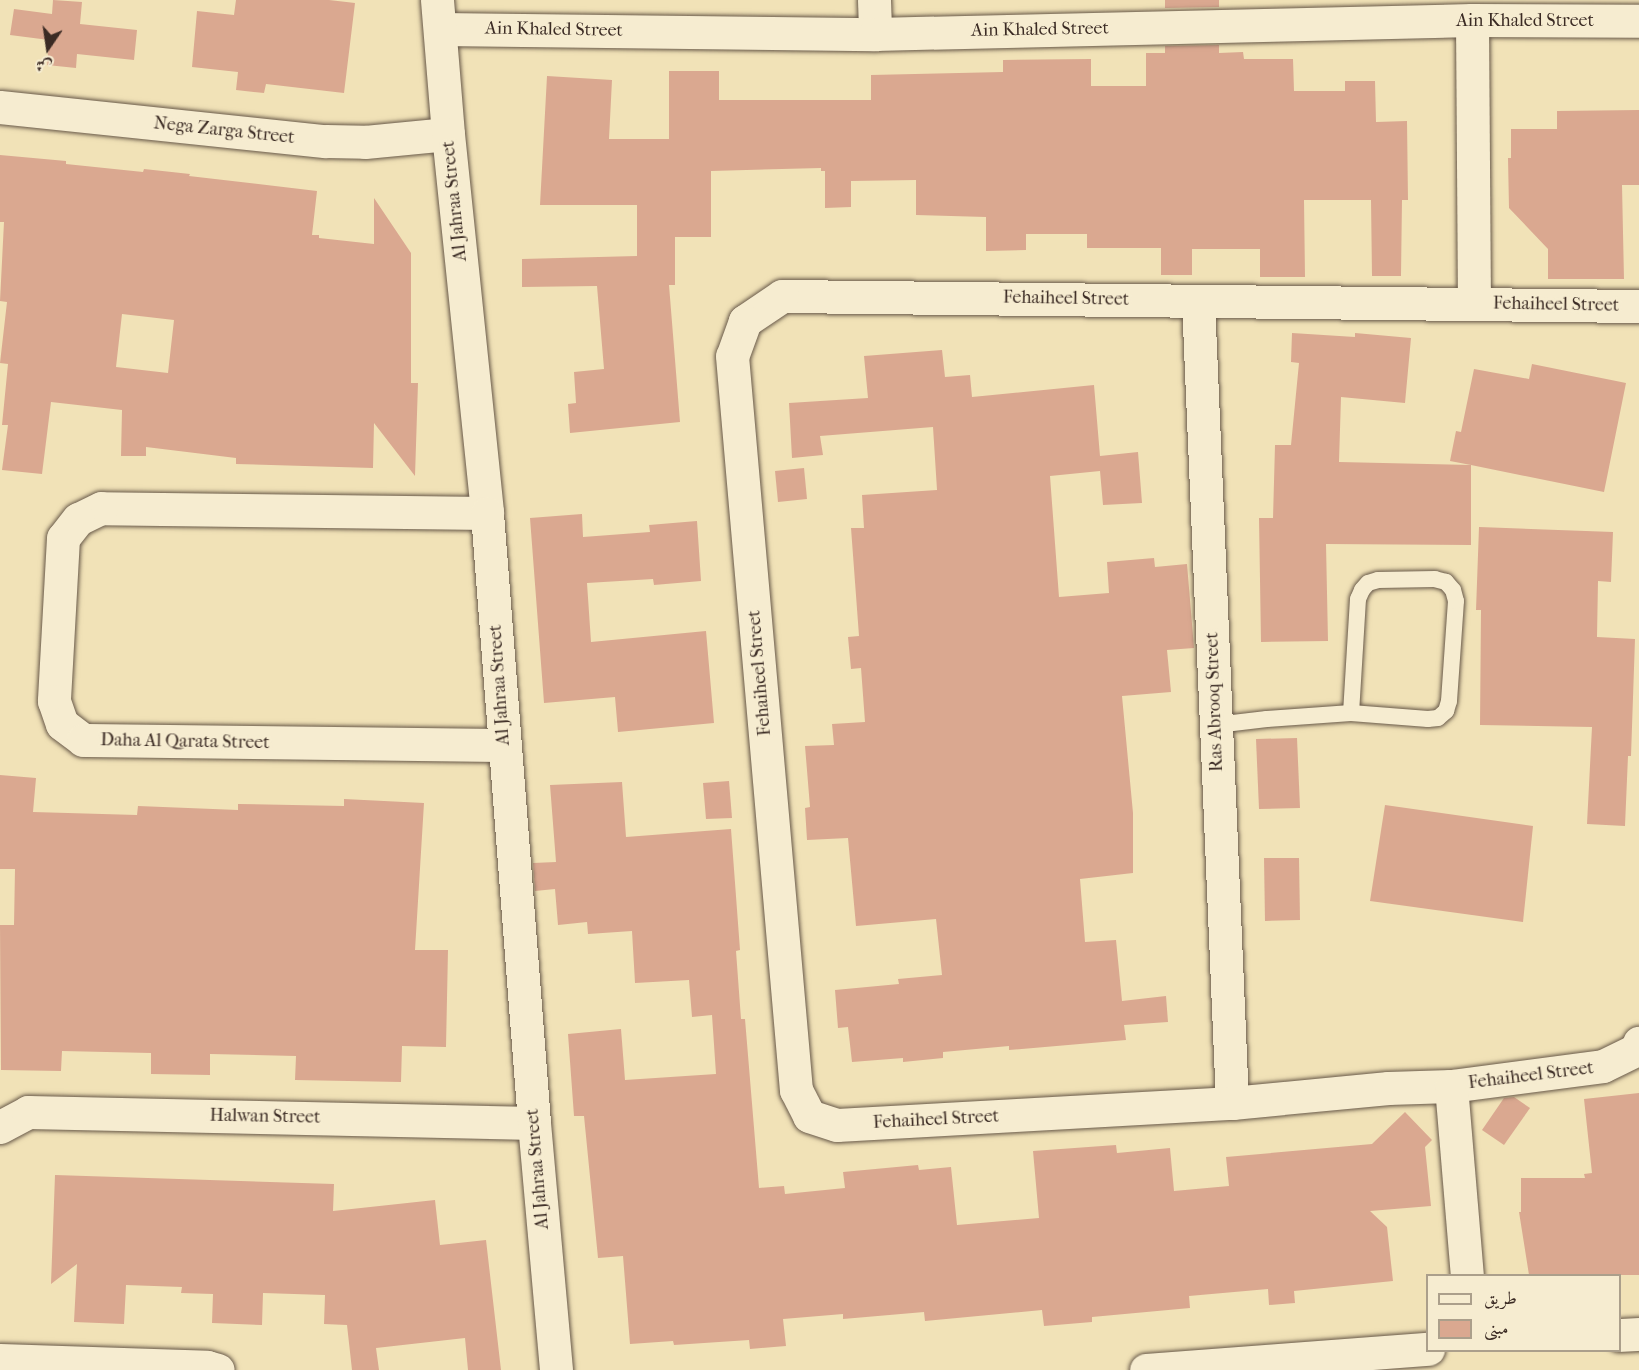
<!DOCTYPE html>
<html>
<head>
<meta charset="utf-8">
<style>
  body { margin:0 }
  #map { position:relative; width:1639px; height:1370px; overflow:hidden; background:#f1e2b7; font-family:"IM FELL French Canon",Amiri,serif }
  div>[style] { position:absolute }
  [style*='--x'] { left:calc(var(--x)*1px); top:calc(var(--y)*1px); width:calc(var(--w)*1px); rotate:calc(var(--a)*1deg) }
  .building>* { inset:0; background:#daa890 }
  .roads { filter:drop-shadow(0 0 2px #685949) drop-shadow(0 0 2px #685949) }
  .lane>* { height:16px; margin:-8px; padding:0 8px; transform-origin:8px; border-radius:8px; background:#f6ecd0 }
  .street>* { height:33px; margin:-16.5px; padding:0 16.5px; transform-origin:16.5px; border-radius:16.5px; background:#f6ecd0 }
  .secondary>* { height:33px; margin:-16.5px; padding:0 16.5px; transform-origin:16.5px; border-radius:16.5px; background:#f6ecd0 }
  span { translate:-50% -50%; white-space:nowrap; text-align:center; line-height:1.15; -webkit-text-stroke:6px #f6ecd0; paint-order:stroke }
  .street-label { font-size:18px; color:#3b2b24 }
  .legend { position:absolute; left:1426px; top:1274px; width:195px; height:78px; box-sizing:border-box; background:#f6ecd0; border:2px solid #ab9f8b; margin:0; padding:8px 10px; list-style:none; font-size:18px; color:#3b2b24 }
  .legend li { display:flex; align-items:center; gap:12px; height:30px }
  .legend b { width:30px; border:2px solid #ab9f8b }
  .north { position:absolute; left:18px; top:18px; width:60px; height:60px; -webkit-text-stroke:4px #f6ecd0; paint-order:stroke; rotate:193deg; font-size:16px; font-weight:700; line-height:24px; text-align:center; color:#3b2b24 }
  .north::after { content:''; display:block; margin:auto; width:21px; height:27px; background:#3b2b24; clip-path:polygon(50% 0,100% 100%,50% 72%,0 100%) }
</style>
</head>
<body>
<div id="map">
  <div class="building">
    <i style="clip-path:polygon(53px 0,82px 2px,80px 24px,137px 30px,134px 60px,77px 54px,76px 68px,47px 65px,49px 40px,10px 35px,14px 9px,52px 14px)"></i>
    <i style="clip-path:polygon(236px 0,329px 0,355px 3px,344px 93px,266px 84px,264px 93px,236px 90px,238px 72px,192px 67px,197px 11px,234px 15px)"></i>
    <i style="clip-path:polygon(1165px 0,1219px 0,1219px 7px,1165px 8px)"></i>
    <i style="clip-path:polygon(1219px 45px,1219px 53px,1243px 52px,1244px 59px,1293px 59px,1294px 91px,1345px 91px,1345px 81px,1375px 81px,1376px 122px,1407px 121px,1408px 200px,1402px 200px,1401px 276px,1372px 276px,1371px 200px,1304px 200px,1305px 277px,1260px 277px,1260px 249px,1192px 249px,1192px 275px,1161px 275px,1161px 248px,1087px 248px,1087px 234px,1026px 234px,1026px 250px,986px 251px,986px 217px,916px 215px,916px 180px,851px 181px,851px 207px,825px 208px,825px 171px,821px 171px,821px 168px,711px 171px,711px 237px,675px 237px,675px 285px,669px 285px,680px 422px,570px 433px,568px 404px,576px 403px,574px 372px,604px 369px,597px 286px,522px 287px,522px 259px,637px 256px,637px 205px,540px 205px,547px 76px,612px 80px,609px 139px,669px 139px,669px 71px,719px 71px,719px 100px,871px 100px,871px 75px,1003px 72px,1003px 60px,1091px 59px,1091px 86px,1146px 86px,1146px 53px,1165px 53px,1165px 46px)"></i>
    <i style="clip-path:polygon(1639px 110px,1639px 185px,1622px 185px,1624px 279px,1548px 279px,1548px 249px,1509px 208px,1508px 158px,1511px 158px,1511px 129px,1557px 129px,1557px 111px)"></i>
    <i style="clip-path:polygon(evenodd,0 155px,66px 161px,66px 164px,143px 172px,144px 169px,190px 174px,189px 176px,317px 191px,312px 235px,319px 235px,319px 238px,374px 244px,374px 198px,411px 253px,411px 383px,418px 383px,415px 476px,374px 423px,373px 468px,236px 464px,236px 458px,146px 447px,146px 456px,121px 456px,122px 410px,51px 402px,42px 474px,2px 470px,8px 425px,2px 425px,8px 364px,0 363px,7px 302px,0 301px,4px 222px,0 222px,0 155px,122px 314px,174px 320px,168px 373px,116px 367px,122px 314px)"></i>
    <i style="clip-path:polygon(1292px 333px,1355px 337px,1355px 333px,1411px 338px,1405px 403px,1341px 397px,1339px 462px,1471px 465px,1450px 461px,1456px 431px,1461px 432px,1474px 369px,1529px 379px,1532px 364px,1626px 383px,1604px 492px,1471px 465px,1471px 545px,1326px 544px,1328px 641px,1261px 642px,1259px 518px,1273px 518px,1275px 445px,1291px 445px,1299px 363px,1291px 362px)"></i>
    <i style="clip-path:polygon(942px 350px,945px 377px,970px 375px,972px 397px,1094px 385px,1100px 456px,1138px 452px,1142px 503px,1103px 505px,1100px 471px,1050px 476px,1059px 597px,1109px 593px,1107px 562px,1154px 558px,1155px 567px,1187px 564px,1194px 648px,1167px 650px,1171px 692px,1122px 696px,1133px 813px,1133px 873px,1080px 879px,1085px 942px,1116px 940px,1122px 1001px,1166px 996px,1168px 1022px,1124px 1025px,1126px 1040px,1009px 1050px,1009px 1046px,943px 1052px,943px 1058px,903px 1062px,903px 1058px,852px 1062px,848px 1027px,838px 1028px,835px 990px,899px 984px,898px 979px,942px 975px,936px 919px,856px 926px,848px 838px,807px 840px,805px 808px,810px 807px,805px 746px,834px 745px,832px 724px,865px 722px,861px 668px,851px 669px,848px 637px,859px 636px,851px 528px,864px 528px,862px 495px,937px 490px,933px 427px,820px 436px,823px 455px,792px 458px,789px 403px,868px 398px,864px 356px)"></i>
    <i style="clip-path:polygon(804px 468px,807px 499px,778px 502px,775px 471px)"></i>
    <i style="clip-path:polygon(582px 514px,583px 537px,650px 532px,649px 525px,697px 521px,701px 581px,654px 585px,653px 579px,587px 583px,591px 642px,706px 631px,714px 723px,618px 732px,615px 697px,544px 703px,530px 518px)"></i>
    <i style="clip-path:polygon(1479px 527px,1613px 532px,1611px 582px,1598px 581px,1597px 637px,1635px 639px,1631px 756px,1628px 756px,1625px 826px,1587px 824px,1592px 727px,1480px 725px,1481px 610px,1476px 610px)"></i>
    <i style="clip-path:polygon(1297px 738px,1300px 808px,1259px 809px,1256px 739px)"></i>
    <i style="clip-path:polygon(0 775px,36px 778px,33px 812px,137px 815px,138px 806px,238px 810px,238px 804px,344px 806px,344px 799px,424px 803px,415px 950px,448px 950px,446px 1047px,402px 1046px,401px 1082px,295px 1080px,296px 1056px,210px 1054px,210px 1075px,151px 1074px,151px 1053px,62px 1051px,61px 1071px,1px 1070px,0 925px,14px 925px,15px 869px,0 869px)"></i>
    <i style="clip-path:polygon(729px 781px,732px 818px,706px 819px,703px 783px)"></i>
    <i style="clip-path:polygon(622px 782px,626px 837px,731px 829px,740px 950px,736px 951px,741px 1019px,745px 1019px,759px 1188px,784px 1186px,785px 1194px,845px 1188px,843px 1172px,918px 1165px,919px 1170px,951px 1167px,957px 1225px,1039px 1218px,1033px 1151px,1116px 1145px,1117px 1153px,1170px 1148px,1174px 1191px,1229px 1186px,1226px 1157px,1372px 1144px,1405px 1112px,1432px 1140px,1425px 1147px,1431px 1206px,1370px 1211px,1387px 1227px,1393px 1281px,1294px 1291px,1295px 1303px,1269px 1305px,1268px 1289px,1189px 1296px,1190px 1308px,1092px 1317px,1092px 1322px,1044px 1326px,1042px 1310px,925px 1321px,924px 1312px,843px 1319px,843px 1314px,783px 1319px,786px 1346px,750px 1349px,749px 1340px,674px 1345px,673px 1341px,630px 1344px,623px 1256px,598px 1258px,584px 1116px,574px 1116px,568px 1034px,621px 1029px,625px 1080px,716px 1074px,712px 1015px,692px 1017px,689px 980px,635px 983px,632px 931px,588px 934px,587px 922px,558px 925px,555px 889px,535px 891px,533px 863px,556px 862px,550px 785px)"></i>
    <i style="clip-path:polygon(1385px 805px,1533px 826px,1523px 922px,1370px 901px)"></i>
    <i style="clip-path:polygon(1264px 858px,1299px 858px,1300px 920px,1265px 921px)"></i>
    <i style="clip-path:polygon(1639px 1093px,1639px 1275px,1529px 1275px,1519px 1212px,1521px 1212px,1521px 1178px,1585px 1178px,1584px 1174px,1592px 1173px,1584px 1099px)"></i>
    <i style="clip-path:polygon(1514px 1097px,1530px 1108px,1504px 1145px,1482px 1130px,1504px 1098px)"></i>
    <i style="clip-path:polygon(55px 1175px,334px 1184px,333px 1211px,435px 1200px,440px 1245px,486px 1240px,501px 1370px,468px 1370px,465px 1338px,376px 1348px,379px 1370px,352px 1370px,347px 1325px,324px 1324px,325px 1295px,263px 1293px,262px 1325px,212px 1323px,213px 1294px,181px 1293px,182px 1287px,126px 1285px,124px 1324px,74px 1322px,77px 1264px,51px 1284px)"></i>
  </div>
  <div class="roads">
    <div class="lane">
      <i style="--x:1216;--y:725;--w:51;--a:-6.7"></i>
      <i style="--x:1267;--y:719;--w:84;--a:-4.1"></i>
      <i style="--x:1351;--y:713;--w:77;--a:4.5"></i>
      <i style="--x:1428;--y:719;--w:10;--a:-6"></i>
      <i style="--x:1438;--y:718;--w:11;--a:-41"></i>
      <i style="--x:1446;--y:711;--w:10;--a:-73"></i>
      <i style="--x:1449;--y:701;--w:100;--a:-86"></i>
      <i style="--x:1456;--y:601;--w:11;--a:-105"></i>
      <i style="--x:1453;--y:590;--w:11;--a:-131"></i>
      <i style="--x:1446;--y:582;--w:11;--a:-165"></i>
      <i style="--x:1435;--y:579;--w:57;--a:179"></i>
      <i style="--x:1378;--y:580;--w:10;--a:163"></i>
      <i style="--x:1368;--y:583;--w:9;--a:131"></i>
      <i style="--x:1362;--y:590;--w:10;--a:114"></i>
      <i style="--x:1358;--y:599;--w:114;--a:93.5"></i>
    </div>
    <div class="street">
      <i style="--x:874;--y:0;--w:34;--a:88"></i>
      <i style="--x:1472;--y:20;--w:284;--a:89.6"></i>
      <i style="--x:440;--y:29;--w:435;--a:0.7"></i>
      <i style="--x:875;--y:34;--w:597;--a:-1.34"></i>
      <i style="--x:1472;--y:20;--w:167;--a:0.3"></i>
      <i style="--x:0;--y:107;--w:328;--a:6"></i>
      <i style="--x:326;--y:141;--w:39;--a:1"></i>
      <i style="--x:365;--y:142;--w:83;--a:-5.5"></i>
      <i style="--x:1198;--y:301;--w:803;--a:87.57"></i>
      <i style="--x:1639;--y:306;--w:857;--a:-179.33"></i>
      <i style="--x:782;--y:296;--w:45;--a:146"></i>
      <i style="--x:745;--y:321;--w:37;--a:110"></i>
      <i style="--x:732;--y:356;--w:737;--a:85.02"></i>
      <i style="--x:796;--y:1090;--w:29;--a:63"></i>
      <i style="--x:809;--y:1116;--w:29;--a:18"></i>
      <i style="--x:837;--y:1125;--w:396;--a:-3.2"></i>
      <i style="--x:1232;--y:1103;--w:157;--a:-5.5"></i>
      <i style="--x:1388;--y:1088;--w:63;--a:-1.8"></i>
      <i style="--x:1451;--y:1086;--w:153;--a:-7.5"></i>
      <i style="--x:1603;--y:1066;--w:37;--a:-26"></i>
      <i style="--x:1636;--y:1050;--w:8;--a:-67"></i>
      <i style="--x:487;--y:513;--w:386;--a:-179.3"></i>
      <i style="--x:101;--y:508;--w:25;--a:154"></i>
      <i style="--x:78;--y:519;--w:24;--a:128"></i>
      <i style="--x:63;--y:538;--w:163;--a:93.2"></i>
      <i style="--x:54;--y:701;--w:24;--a:71"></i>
      <i style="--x:62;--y:724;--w:26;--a:37"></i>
      <i style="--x:83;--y:740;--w:421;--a:0.7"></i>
      <i style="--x:1451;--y:1086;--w:191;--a:85.2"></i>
      <i style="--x:0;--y:1127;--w:32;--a:-28"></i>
      <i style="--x:28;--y:1112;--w:506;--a:1.25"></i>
      <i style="--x:1620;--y:1335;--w:19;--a:-3"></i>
      <i style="--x:0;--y:1360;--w:207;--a:1.9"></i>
      <i style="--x:207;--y:1367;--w:11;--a:15"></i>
      <i style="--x:1146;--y:1370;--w:283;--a:-4.3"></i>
    </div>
    <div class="secondary">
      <i style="--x:437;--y:0;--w:134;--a:85.3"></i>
      <i style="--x:448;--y:134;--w:381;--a:84.1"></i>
      <i style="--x:487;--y:513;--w:612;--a:85.59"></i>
      <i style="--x:534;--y:1123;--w:248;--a:84.9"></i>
    </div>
  </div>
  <div class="street-label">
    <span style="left:1525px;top:21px">Ain Khaled Street</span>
    <span style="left:554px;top:30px;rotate:1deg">Ain Khaled Street</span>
    <span style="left:1040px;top:30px;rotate:-1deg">Ain Khaled Street</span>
    <span style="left:224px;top:131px;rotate:6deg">Nega Zarga Street</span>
    <span style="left:455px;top:201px;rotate:-96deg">Al Jahraa Street</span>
    <span style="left:1066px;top:299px;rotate:1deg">Fehaiheel Street</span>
    <span style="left:1556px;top:305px;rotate:1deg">Fehaiheel Street</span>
    <span style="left:760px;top:673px;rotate:-95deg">Fehaiheel Street</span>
    <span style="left:500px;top:685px;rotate:-94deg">Al Jahraa Street</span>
    <span style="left:1215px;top:702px;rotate:-92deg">Ras Abrooq Street</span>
    <span style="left:185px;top:742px;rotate:1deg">Daha Al Qarata Street</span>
    <span style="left:1531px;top:1076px;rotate:-7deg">Fehaiheel Street</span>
    <span style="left:265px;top:1117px;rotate:1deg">Halwan Street</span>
    <span style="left:936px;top:1120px;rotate:-3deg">Fehaiheel Street</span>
    <span style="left:538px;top:1169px;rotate:-95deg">Al Jahraa Street</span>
  </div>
  <ul class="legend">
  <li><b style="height:8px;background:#f6ecd0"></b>طريق</li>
  <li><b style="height:16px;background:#daa890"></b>مبنى</li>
  </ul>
  <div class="north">ش</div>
</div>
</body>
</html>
